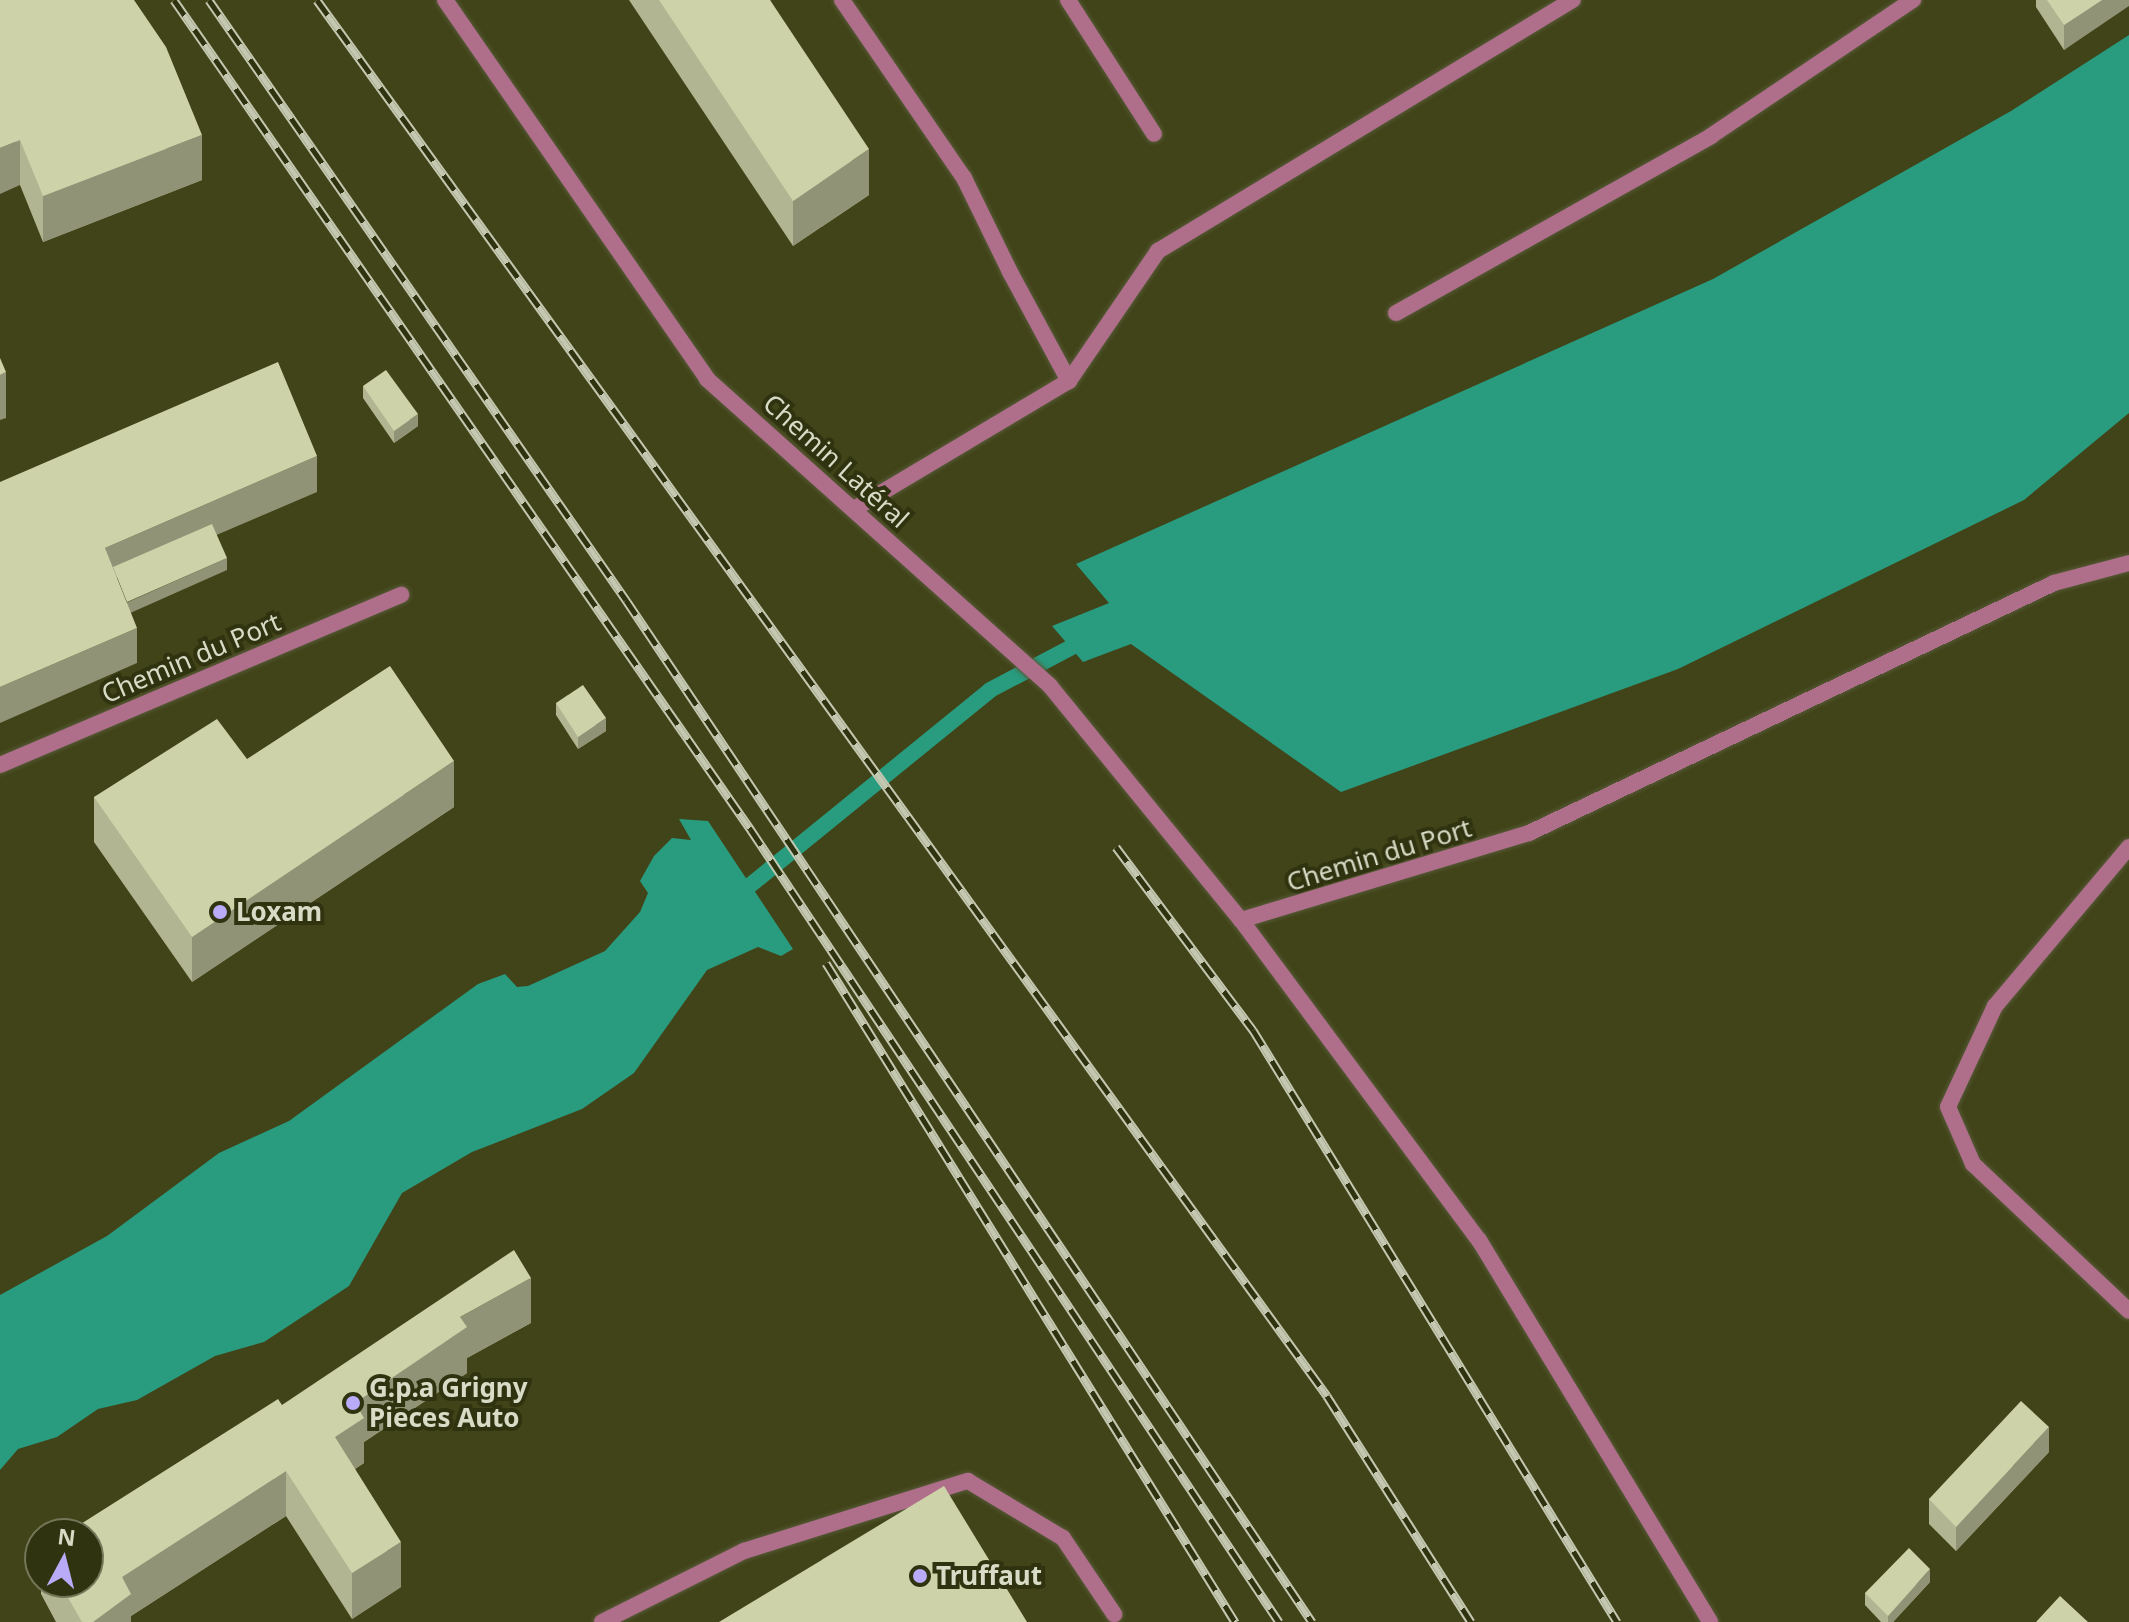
<!DOCTYPE html>
<html>
<head>
<meta charset="utf-8">
<style>
  body { margin:0 }
  #map { position:relative; width:2129px; height:1622px; overflow:hidden; background:#3b3d19; font-family:"Noto Sans",sans-serif }
  div>[style] { position:absolute }
  [style*='--x'] { left:calc(var(--x)*1px); top:calc(var(--y)*1px); width:calc(var(--w)*1px); rotate:calc(var(--a)*1deg) }
  .built>* { inset:0; background:#414418 }
  .water>* { inset:0; background:#299b7f }
  .stream>* { height:16px; margin:-8px; padding:0 8px; transform-origin:8px; border-radius:8px; background:#299b7f }
  .roads { filter:drop-shadow(0 0 2px #575938) drop-shadow(0 0 2px #575938) }
  .lane>* { height:16px; margin:-8px; padding:0 8px; transform-origin:8px; border-radius:8px; background:#af6f8b }
  .street>* { height:16px; margin:-8px; padding:0 8px; transform-origin:8px; border-radius:8px; background:#af6f8b }
  .rail>* { height:9px; margin-top:-4.5px; transform-origin:0; background:repeating-linear-gradient(90deg,#30330f 0 18px,#c5c8b1 0 36px); box-sizing:border-box; border-block:2px solid #c5c8b1 }
  .wall>* { inset:0; background:#b1b591 }
  .shaded-wall>* { inset:0; background:#909376 }
  .building>* { inset:0; background:#ced2a9 }
  .dots>* { width:22px; height:22px; translate:-50% -50%; box-sizing:border-box; border:4px solid #30330f; border-radius:50% }
  span { translate:-50% -50%; white-space:nowrap; text-align:center; line-height:1.15; -webkit-text-stroke:8px #30330f; paint-order:stroke }
  .street-label { font-size:26px; color:#d8dbc6 }
  .poi-label { font-size:26px; color:#d8dbc6; font-weight:700 }
  .left { translate:0 -50%; text-align:left }
  .north { position:absolute; left:24px; top:1518px; width:80px; height:80px; box-sizing:border-box; background:#30330f; border:2px solid #737658; border-radius:50%; rotate:7deg; font-size:22px; font-weight:700; line-height:32px; text-align:center; color:#d8dbc6 }
  .north::after { content:''; display:block; margin:auto; width:28px; height:36px; background:#b9abf7; clip-path:polygon(50% 0,100% 100%,50% 72%,0 100%) }
</style>
</head>
<body>
<div id="map">
  <div class="built">
    <i style="clip-path:polygon(evenodd,0 0,2129px 0,2129px 1622px,0 1622px,0 0,40px 1534px,88px 1534px,88px 1582px,40px 1582px,40px 1534px)"></i>
  </div>
  <div class="water">
    <i style="clip-path:polygon(2129px 35px,2129px 413px,2024px 500px,1678px 669px,1341px 792px,1131px 644px,1083px 662px,1052px 626px,1109px 603px,1076px 564px,1713px 279px,2011px 111px)"></i>
    <i style="clip-path:polygon(679px 819px,708px 821px,793px 949px,781px 956px,758px 947px,707px 970px,634px 1073px,582px 1109px,472px 1152px,402px 1193px,349px 1286px,264px 1342px,215px 1356px,137px 1400px,98px 1409px,57px 1437px,18px 1449px,0 1470px,0 1295px,107px 1236px,219px 1153px,289px 1121px,478px 984px,505px 974px,517px 987px,528px 986px,605px 951px,640px 912px,648px 893px,640px 881px,654px 856px,672px 838px,691px 840px)"></i>
  </div>
  <div class="stream">
    <i style="--x:732;--y:900;--w:333;--a:-39.1"></i>
    <i style="--x:990;--y:690;--w:112;--a:-27.7"></i>
  </div>
  <div class="roads">
    <div class="lane">
      <i style="--x:842;--y:0;--w:216;--a:55.6"></i>
      <i style="--x:964;--y:178;--w:105;--a:63.9"></i>
      <i style="--x:1068;--y:0;--w:159;--a:57.3"></i>
      <i style="--x:1396;--y:313;--w:361;--a:-29.3"></i>
      <i style="--x:1711;--y:136;--w:244;--a:-34"></i>
      <i style="--x:1529;--y:833;--w:581;--a:-25.46"></i>
      <i style="--x:2054;--y:583;--w:78;--a:-14.9"></i>
      <i style="--x:2129;--y:847;--w:208;--a:130.1"></i>
      <i style="--x:1995;--y:1006;--w:111;--a:115"></i>
      <i style="--x:1948;--y:1107;--w:62;--a:66.3"></i>
      <i style="--x:1973;--y:1164;--w:214;--a:43.3"></i>
      <i style="--x:1241;--y:920;--w:399;--a:53.4"></i>
      <i style="--x:1479;--y:1240;--w:446;--a:58.8"></i>
      <i style="--x:602;--y:1622;--w:159;--a:-26.6"></i>
      <i style="--x:744;--y:1551;--w:235;--a:-17.4"></i>
      <i style="--x:968;--y:1481;--w:111;--a:31"></i>
      <i style="--x:1063;--y:1538;--w:92;--a:56.1"></i>
    </div>
    <div class="street">
      <i style="--x:445;--y:0;--w:461;--a:55.3"></i>
      <i style="--x:707;--y:379;--w:460;--a:41.8"></i>
      <i style="--x:1050;--y:686;--w:302;--a:50.8"></i>
      <i style="--x:1241;--y:920;--w:301;--a:-16.8"></i>
      <i style="--x:1010;--y:272;--w:124;--a:61.6"></i>
      <i style="--x:854;--y:509;--w:250;--a:-30.8"></i>
      <i style="--x:1069;--y:381;--w:158;--a:-55.6"></i>
      <i style="--x:1158;--y:251;--w:485;--a:-31.2"></i>
      <i style="--x:0;--y:765;--w:436;--a:-23"></i>
    </div>
  </div>
  <div class="rail">
    <i style="--x:174;--y:0;--w:1011;--a:55.19"></i>
    <i style="--x:751;--y:830;--w:952;--a:56.31"></i>
    <i style="--x:209;--y:0;--w:731;--a:55.2"></i>
    <i style="--x:626;--y:600;--w:1231;--a:56.13"></i>
    <i style="--x:317;--y:0;--w:1723;--a:54.11"></i>
    <i style="--x:1327;--y:1396;--w:268;--a:57.5"></i>
    <i style="--x:1116;--y:847;--w:229;--a:53.2"></i>
    <i style="--x:1253;--y:1030;--w:695;--a:58.41"></i>
    <i style="--x:826;--y:963;--w:776;--a:58.17"></i>
  </div>
  <div class="wall">
    <i style="clip-path:polygon(0 0,202px 180px,43px 242px,20px 185px)"></i>
    <i style="clip-path:polygon(629px 0,770px 0,869px 195px,793px 246px)"></i>
    <i style="clip-path:polygon(2036px 0,2129px 0,2064px 50px,2036px 7px)"></i>
    <i style="clip-path:polygon(363px 386px,418px 426px,394px 443px,363px 398px)"></i>
    <i style="clip-path:polygon(556px 703px,606px 731px,578px 749px,556px 715px)"></i>
    <i style="clip-path:polygon(247px 759px,454px 807px,192px 982px,94px 842px,94px 797px)"></i>
    <i style="clip-path:polygon(531px 1323px,467px 1358px,467px 1373px,364px 1442px,364px 1463px,355px 1469px,401px 1587px,352px 1619px,286px 1516px,131px 1616px,131px 1622px,56px 1622px,41px 1594px,41px 1582px,88px 1582px,282px 1405px)"></i>
    <i style="clip-path:polygon(2049px 1452px,1956px 1551px,1929px 1524px,1929px 1499px)"></i>
    <i style="clip-path:polygon(1930px 1582px,1893px 1622px,1881px 1622px,1865px 1605px,1865px 1593px)"></i>
  </div>
  <div class="shaded-wall">
    <i style="clip-path:polygon(2102px 0,2129px 0,2129px 6px,2064px 50px,2064px 25px)"></i>
    <i style="clip-path:polygon(202px 135px,202px 180px,43px 242px,43px 196px)"></i>
    <i style="clip-path:polygon(20px 140px,20px 185px,0 194px,0 148px)"></i>
    <i style="clip-path:polygon(869px 149px,869px 195px,793px 246px,793px 201px)"></i>
    <i style="clip-path:polygon(6px 372px,6px 418px,0 420px,0 375px)"></i>
    <i style="clip-path:polygon(418px 414px,418px 426px,394px 443px,394px 431px)"></i>
    <i style="clip-path:polygon(317px 456px,317px 492px,109px 581px,105px 548px)"></i>
    <i style="clip-path:polygon(227px 558px,227px 570px,119px 618px,119px 606px)"></i>
    <i style="clip-path:polygon(137px 628px,137px 663px,0 723px,0 687px)"></i>
    <i style="clip-path:polygon(606px 718px,606px 731px,578px 749px,578px 737px)"></i>
    <i style="clip-path:polygon(454px 761px,454px 807px,192px 982px,192px 937px)"></i>
    <i style="clip-path:polygon(531px 1278px,531px 1323px,467px 1358px,467px 1373px,364px 1442px,364px 1463px,335px 1482px,335px 1437px,355px 1403px,460px 1317px)"></i>
    <i style="clip-path:polygon(2049px 1427px,2049px 1452px,1956px 1551px,1956px 1527px)"></i>
    <i style="clip-path:polygon(286px 1471px,286px 1516px,131px 1616px,131px 1622px,93px 1622px,122px 1577px)"></i>
    <i style="clip-path:polygon(401px 1542px,401px 1587px,352px 1619px,352px 1573px)"></i>
    <i style="clip-path:polygon(1930px 1569px,1930px 1582px,1893px 1622px,1888px 1622px,1888px 1616px)"></i>
  </div>
  <div class="building">
    <i style="clip-path:polygon(0 0,134px 0,166px 47px,202px 135px,43px 196px,20px 140px,0 148px)"></i>
    <i style="clip-path:polygon(659px 0,770px 0,869px 149px,793px 201px)"></i>
    <i style="clip-path:polygon(2047px 0,2102px 0,2064px 25px)"></i>
    <i style="clip-path:polygon(0 358px,6px 372px,0 375px)"></i>
    <i style="clip-path:polygon(278px 362px,317px 456px,105px 548px,137px 628px,0 687px,0 482px)"></i>
    <i style="clip-path:polygon(386px 370px,418px 414px,394px 431px,363px 386px)"></i>
    <i style="clip-path:polygon(212px 524px,227px 558px,127px 602px,113px 567px)"></i>
    <i style="clip-path:polygon(390px 666px,454px 761px,192px 937px,94px 797px,217px 719px,247px 759px)"></i>
    <i style="clip-path:polygon(583px 685px,606px 718px,578px 737px,556px 703px)"></i>
    <i style="clip-path:polygon(514px 1250px,531px 1278px,460px 1317px,467px 1327px,355px 1403px,364px 1418px,335px 1437px,401px 1542px,352px 1573px,286px 1471px,122px 1577px,131px 1594px,93px 1622px,82px 1622px,59px 1582px,88px 1582px,88px 1534px,65px 1534px,278px 1399px,282px 1405px)"></i>
    <i style="clip-path:polygon(2021px 1401px,2049px 1427px,1956px 1527px,1929px 1499px)"></i>
    <i style="clip-path:polygon(944px 1486px,1027px 1622px,719px 1622px)"></i>
    <i style="clip-path:polygon(1909px 1548px,1930px 1569px,1888px 1616px,1865px 1593px)"></i>
    <i style="clip-path:polygon(2060px 1596px,2088px 1622px,2036px 1622px)"></i>
  </div>
  <div class="dots">
    <i style="left:220px;top:912px;background:#b9abf7"></i>
    <i style="left:353px;top:1403px;background:#b9abf7"></i>
    <i style="left:920px;top:1576px;background:#b9abf7"></i>
  </div>
  <div class="street-label">
    <span style="left:836px;top:461px;rotate:42deg">Chemin Latéral</span>
    <span style="left:191px;top:658px;rotate:-23deg">Chemin du Port</span>
    <span style="left:1379px;top:855px;rotate:-17deg">Chemin du Port</span>
  </div>
  <div class="poi-label">
    <span class="left" style="left:236px;top:912px">Loxam</span>
    <span class="left" style="left:369px;top:1403px">G.p.a Grigny<br>Pieces Auto</span>
    <span class="left" style="left:936px;top:1576px">Truffaut</span>
  </div>
  <div class="north">N</div>
</div>
</body>
</html>
